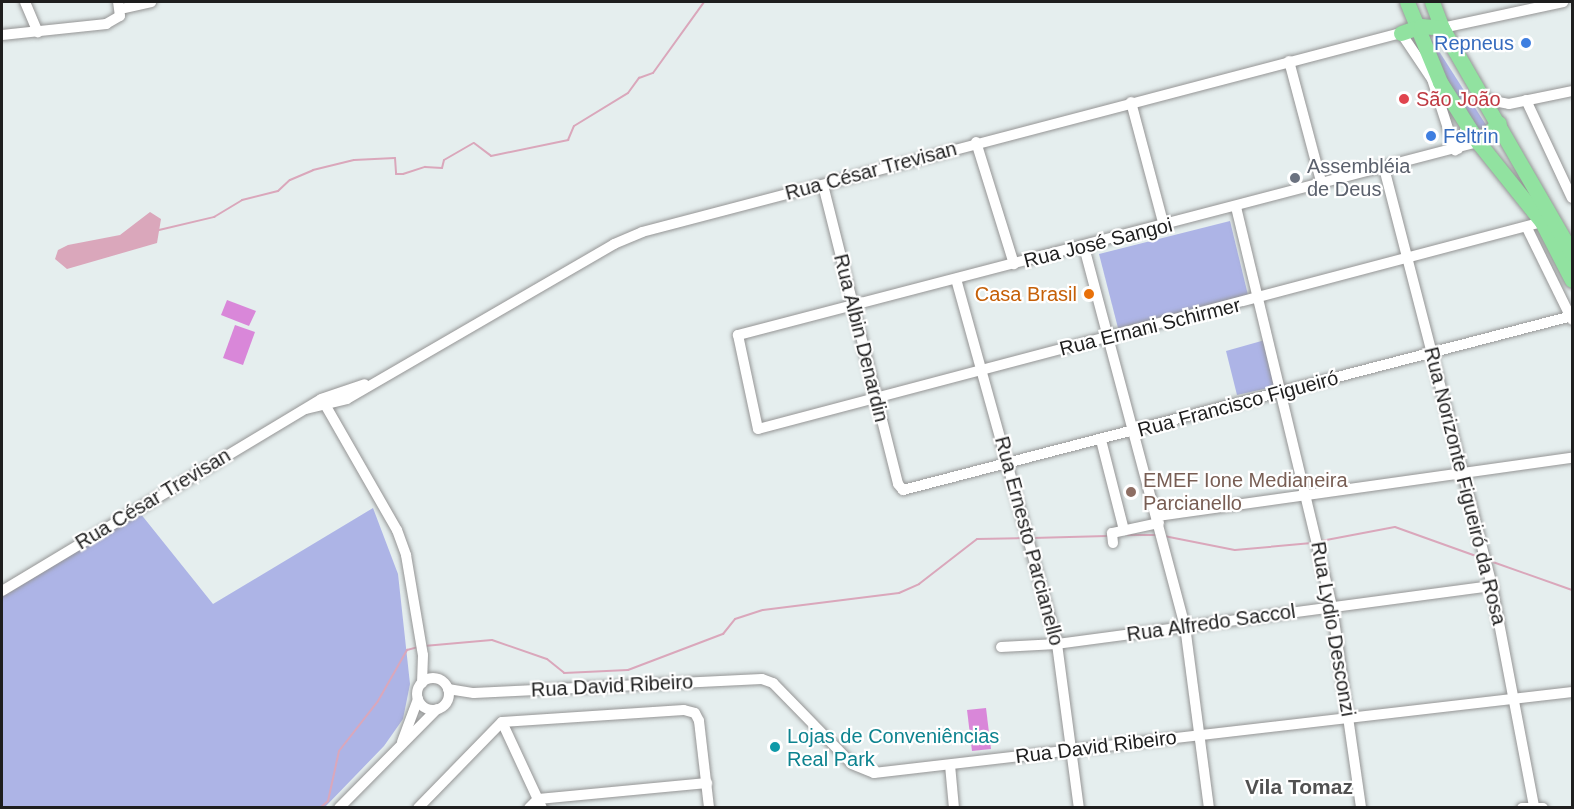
<!DOCTYPE html>
<html>
<head>
<meta charset="utf-8">
<style>
  body { margin:0 }
  #map { position:relative; width:1574px; height:809px; overflow:hidden; background:#e5eeee; font-family:Helvetica,sans-serif }
  div>[style] { position:absolute }
  [style*='--x'] { left:calc(var(--x)*1px); top:calc(var(--y)*1px); width:calc(var(--w)*1px); rotate:calc(var(--a)*1deg) }
  .grass>* { inset:0; background:#adb4e6 }
  .pitch>* { inset:0; background:#d987d9 }
  .water>* { inset:0; background:#daa7bb }
  .stream>* { height:2px; margin:-1px; padding:0 1px; transform-origin:1px; border-radius:1px; background:#daa7bb }
  .roads { filter:drop-shadow(0 0 2px #959595) drop-shadow(0 0 2px #959595) }
  .minor>* { height:10px; margin:-5px; padding:0 5px; transform-origin:5px; border-radius:5px; background:#fff }
  .minor>.ring { margin:-5px; padding:0; box-sizing:content-box; background:none; border:10px solid #fff; border-radius:50% }
  .highway>* { height:15px; margin:-7.5px; padding:0 7.5px; transform-origin:7.5px; border-radius:7.5px; background:#91e2a0 }
  .dots>* { width:16px; height:16px; translate:-50% -50%; box-sizing:border-box; border:3px solid #fff; border-radius:50% }
  span { translate:-50% -50%; white-space:nowrap; text-align:center; line-height:1.15; -webkit-text-stroke:4.5px #fff; paint-order:stroke }
  .shop-label { font-size:20px; color:#366cbe }
  .right { translate:-100% -50%; text-align:right }
  .left { translate:0 -50%; text-align:left }
  .health-label { font-size:20px; color:#be3a42 }
  .worship-label { font-size:20px; color:#5b616d }
  .street-label { font-size:20px; color:#1e1e1e }
  .food-label { font-size:20px; color:#c56008 }
  .education-label { font-size:20px; color:#785e54 }
  .culture-label { font-size:20px; color:#0d838f }
  .neighbourhood-label { font-size:21px; color:#515151; font-weight:700 }
  .frame { position:absolute; inset:0; border:3px solid #1e1e1e; pointer-events:none }
</style>
</head>
<body>
<div id="map">
  <div class="grass">
    <i style="clip-path:polygon(1428px 34px,1488px 128px,1485px 131px,1478px 128px,1435px 61px)"></i>
    <i style="clip-path:polygon(1230px 221px,1248px 295px,1118px 328px,1099px 254px)"></i>
    <i style="clip-path:polygon(1265px 340px,1278px 386px,1237px 395px,1226px 351px)"></i>
    <i style="clip-path:polygon(373px 508px,398px 574px,410px 684px,403px 719px,384px 746px,325px 807px,2px 808px,2px 597px,140px 513px,213px 604px)"></i>
  </div>
  <div class="pitch">
    <i style="clip-path:polygon(227px 300px,256px 311px,249px 326px,221px 315px)"></i>
    <i style="clip-path:polygon(235px 325px,255px 332px,243px 365px,223px 358px)"></i>
    <i style="clip-path:polygon(986px 708px,991px 749px,972px 751px,967px 710px)"></i>
  </div>
  <div class="water">
    <i style="clip-path:polygon(150px 212px,161px 219px,157px 243px,67px 269px,55px 259px,58px 250px,68px 245px,120px 235px)"></i>
  </div>
  <div class="stream">
    <i style="--x:159;--y:230;--w:57;--a:-13.3"></i>
    <i style="--x:214;--y:217;--w:33;--a:-31"></i>
    <i style="--x:242;--y:200;--w:37;--a:-14"></i>
    <i style="--x:278;--y:191;--w:16;--a:-43"></i>
    <i style="--x:290;--y:180;--w:25;--a:-23"></i>
    <i style="--x:313;--y:170;--w:42;--a:-13.7"></i>
    <i style="--x:354;--y:160;--w:41;--a:-2.8"></i>
    <i style="--x:395;--y:158;--w:16;--a:86"></i>
    <i style="--x:396;--y:174;--w:7;--a:0"></i>
    <i style="--x:403;--y:174;--w:23;--a:-18"></i>
    <i style="--x:425;--y:167;--w:17;--a:3"></i>
    <i style="--x:442;--y:168;--w:8;--a:-76"></i>
    <i style="--x:444;--y:160;--w:34;--a:-30"></i>
    <i style="--x:474;--y:143;--w:21;--a:37"></i>
    <i style="--x:491;--y:156;--w:79;--a:-11.7"></i>
    <i style="--x:568;--y:140;--w:15;--a:-67"></i>
    <i style="--x:574;--y:126;--w:63;--a:-31.4"></i>
    <i style="--x:628;--y:93;--w:19;--a:-54"></i>
    <i style="--x:639;--y:78;--w:15;--a:-20"></i>
    <i style="--x:653;--y:73;--w:87;--a:-54.3"></i>
    <i style="--x:1128;--y:535;--w:30;--a:0"></i>
    <i style="--x:1164;--y:536;--w:72;--a:11.2"></i>
    <i style="--x:1235;--y:550;--w:77;--a:-5.2"></i>
    <i style="--x:1032;--y:538;--w:75;--a:-1.5"></i>
    <i style="--x:1321;--y:541;--w:75;--a:-10.7"></i>
    <i style="--x:1395;--y:527;--w:89;--a:19.7"></i>
    <i style="--x:1490;--y:561;--w:87;--a:19.5"></i>
    <i style="--x:424;--y:646;--w:68;--a:-5"></i>
    <i style="--x:492;--y:640;--w:58;--a:19.1"></i>
    <i style="--x:547;--y:659;--w:22;--a:39"></i>
    <i style="--x:564;--y:673;--w:64;--a:-2.7"></i>
    <i style="--x:628;--y:670;--w:102;--a:-20.8"></i>
    <i style="--x:723;--y:634;--w:19;--a:-51"></i>
    <i style="--x:735;--y:619;--w:29;--a:-18"></i>
    <i style="--x:763;--y:610;--w:137;--a:-7.1"></i>
    <i style="--x:899;--y:593;--w:22;--a:-24"></i>
    <i style="--x:919;--y:584;--w:73;--a:-37.8"></i>
    <i style="--x:977;--y:539;--w:46;--a:-1.2"></i>
    <i style="--x:320;--y:808;--w:11;--a:-41"></i>
    <i style="--x:328;--y:801;--w:51;--a:-77.6"></i>
    <i style="--x:339;--y:751;--w:63;--a:-52"></i>
    <i style="--x:378;--y:701;--w:59;--a:-60.4"></i>
    <i style="--x:407;--y:650;--w:11;--a:-15"></i>
  </div>
  <div class="roads">
    <div class="minor">
      <i style="--x:25;--y:2;--w:33;--a:67"></i>
      <i style="--x:121;--y:9;--w:31;--a:-13"></i>
      <i style="--x:1442;--y:28;--w:124;--a:-12.1"></i>
      <i style="--x:2;--y:35;--w:105;--a:-6"></i>
      <i style="--x:106;--y:24;--w:16;--a:-30"></i>
      <i style="--x:120;--y:16;--w:14;--a:-98"></i>
      <i style="--x:1289;--y:61;--w:128;--a:75.1"></i>
      <i style="--x:1483;--y:99;--w:26;--a:11"></i>
      <i style="--x:1509;--y:104;--w:64;--a:-11.7"></i>
      <i style="--x:1526;--y:100;--w:108;--a:64.9"></i>
      <i style="--x:1131;--y:102;--w:128;--a:75.1"></i>
      <i style="--x:976;--y:142;--w:128;--a:72.7"></i>
      <i style="--x:1478;--y:142;--w:765;--a:165.38"></i>
      <i style="--x:738;--y:335;--w:96;--a:78"></i>
      <i style="--x:758;--y:429;--w:811;--a:-14.79"></i>
      <i style="--x:1458;--y:149;--w:26;--a:-69"></i>
      <i style="--x:1384;--y:168;--w:432;--a:75.5"></i>
      <i style="--x:1492;--y:586;--w:224;--a:79.2"></i>
      <i style="--x:823;--y:185;--w:308;--a:75.9"></i>
      <i style="--x:898;--y:484;--w:8;--a:50"></i>
      <i style="--x:903;--y:490;--w:691;--a:-14.58"></i>
      <i style="--x:1236;--y:207;--w:410;--a:76.5"></i>
      <i style="--x:1332;--y:606;--w:204;--a:81.8"></i>
      <i style="--x:1527;--y:228;--w:102;--a:63.9"></i>
      <i style="--x:1084;--y:247;--w:392;--a:75.1"></i>
      <i style="--x:1185;--y:626;--w:184;--a:82.5"></i>
      <i style="--x:956;--y:279;--w:379;--a:74.5"></i>
      <i style="--x:1057;--y:644;--w:165;--a:82.4"></i>
      <i style="--x:323;--y:401;--w:149;--a:60.2"></i>
      <i style="--x:397;--y:530;--w:27;--a:70"></i>
      <i style="--x:406;--y:555;--w:101;--a:80.4"></i>
      <i style="--x:423;--y:655;--w:28;--a:92"></i>
      <i style="--x:306;--y:409;--w:42;--a:-13.7"></i>
      <i style="--x:347;--y:399;--w:309;--a:-30.1"></i>
      <i style="--x:614;--y:244;--w:30;--a:-23"></i>
      <i style="--x:642;--y:232;--w:785;--a:-14.69"></i>
      <i style="--x:1401;--y:33;--w:55;--a:56"></i>
      <i style="--x:1432;--y:79;--w:75;--a:72.1"></i>
      <i style="--x:1101;--y:440;--w:93;--a:75.7"></i>
      <i style="--x:1157;--y:516;--w:419;--a:-8"></i>
      <i style="--x:1113;--y:543;--w:10;--a:-96"></i>
      <i style="--x:1112;--y:533;--w:48;--a:-12"></i>
      <i style="--x:2;--y:591;--w:372;--a:-31"></i>
      <i style="--x:321;--y:399;--w:46;--a:-18.8"></i>
      <i style="--x:1001;--y:647;--w:56;--a:-3.1"></i>
      <i style="--x:1057;--y:644;--w:439;--a:-7.6"></i>
      <i class="ring" style="left:417px;top:678px;width:22px;height:22px"></i>
      <i style="--x:448;--y:689;--w:26;--a:9"></i>
      <i style="--x:474;--y:693;--w:288;--a:-2.8"></i>
      <i style="--x:762;--y:679;--w:12;--a:20"></i>
      <i style="--x:773;--y:683;--w:113;--a:45.7"></i>
      <i style="--x:852;--y:764;--w:24;--a:22"></i>
      <i style="--x:874;--y:773;--w:703;--a:-6.62"></i>
      <i style="--x:502;--y:722;--w:95;--a:65.1"></i>
      <i style="--x:402;--y:742;--w:46;--a:-69.6"></i>
      <i style="--x:950;--y:765;--w:43;--a:84.7"></i>
      <i style="--x:339;--y:808;--w:139;--a:-45.3"></i>
      <i style="--x:418;--y:808;--w:120;--a:-45.7"></i>
      <i style="--x:502;--y:722;--w:182;--a:-3.8"></i>
      <i style="--x:684;--y:710;--w:11;--a:15"></i>
      <i style="--x:695;--y:713;--w:9;--a:63"></i>
      <i style="--x:699;--y:721;--w:88;--a:83.4"></i>
      <i style="--x:529;--y:808;--w:13;--a:-45"></i>
      <i style="--x:538;--y:799;--w:170;--a:-5.4"></i>
      <i style="--x:1522;--y:808;--w:21;--a:0"></i>
    </div>
    <div class="highway">
      <i style="--x:1407;--y:2;--w:87;--a:67.6"></i>
      <i style="--x:1440;--y:82;--w:71;--a:57.7"></i>
      <i style="--x:1478;--y:142;--w:102;--a:51.3"></i>
      <i style="--x:1542;--y:222;--w:65;--a:62.7"></i>
      <i style="--x:1432;--y:2;--w:28;--a:69"></i>
      <i style="--x:1442;--y:28;--w:260;--a:60"></i>
      <i style="--x:1401;--y:33;--w:21;--a:-19"></i>
      <i style="--x:1421;--y:26;--w:21;--a:5"></i>
      <i style="--x:1478;--y:142;--w:28;--a:-42"></i>
    </div>
  </div>
  <div class="dots">
    <i style="left:1526px;top:43px;background:#3f7fe0"></i>
    <i style="left:1404px;top:99px;background:#e0444e"></i>
    <i style="left:1431px;top:136px;background:#3f7fe0"></i>
    <i style="left:1295px;top:178px;background:#6b7280"></i>
    <i style="left:1089px;top:294px;background:#e8710a"></i>
    <i style="left:1131px;top:492px;background:#8d6e63"></i>
    <i style="left:775px;top:747px;background:#0f9aa8"></i>
  </div>
  <div class="shop-label">
    <span class="right" style="left:1514px;top:43px">Repneus</span>
    <span class="left" style="left:1443px;top:136px">Feltrin</span>
  </div>
  <div class="health-label">
    <span class="left" style="left:1416px;top:99px">São João</span>
  </div>
  <div class="worship-label">
    <span class="left" style="left:1307px;top:178px">Assembléia<br>de Deus</span>
  </div>
  <div class="street-label">
    <span style="left:871px;top:171px;rotate:-15deg">Rua César Trevisan</span>
    <span style="left:1098px;top:243px;rotate:-14deg">Rua José Sangoi</span>
    <span style="left:1150px;top:327px;rotate:-14deg">Rua Ernani Schirmer</span>
    <span style="left:861px;top:338px;rotate:76deg">Rua Albin Denardin</span>
    <span style="left:1238px;top:404px;rotate:-15deg">Rua Francisco Figueiró</span>
    <span style="left:1465px;top:486px;rotate:76deg">Rua Norizonte Figueiró da Rosa</span>
    <span style="left:153px;top:499px;rotate:-31deg">Rua César Trevisan</span>
    <span style="left:1029px;top:541px;rotate:75deg">Rua Ernesto Parcianello</span>
    <span style="left:1211px;top:623px;rotate:-8deg">Rua Alfredo Saccol</span>
    <span style="left:1333px;top:629px;rotate:80deg">Rua Lydio Desconzi</span>
    <span style="left:612px;top:686px;rotate:-3deg">Rua David Ribeiro</span>
    <span style="left:1096px;top:747px;rotate:-7deg">Rua David Ribeiro</span>
  </div>
  <div class="food-label">
    <span class="right" style="left:1077px;top:294px">Casa Brasil</span>
  </div>
  <div class="education-label">
    <span class="left" style="left:1143px;top:492px">EMEF Ione Medianeira<br>Parcianello</span>
  </div>
  <div class="culture-label">
    <span class="left" style="left:787px;top:748px">Lojas de Conveniências<br>Real Park</span>
  </div>
  <div class="neighbourhood-label">
    <span style="left:1299px;top:787px">Vila Tomaz</span>
  </div>
  <div class="frame"></div>
</div>
</body>
</html>
